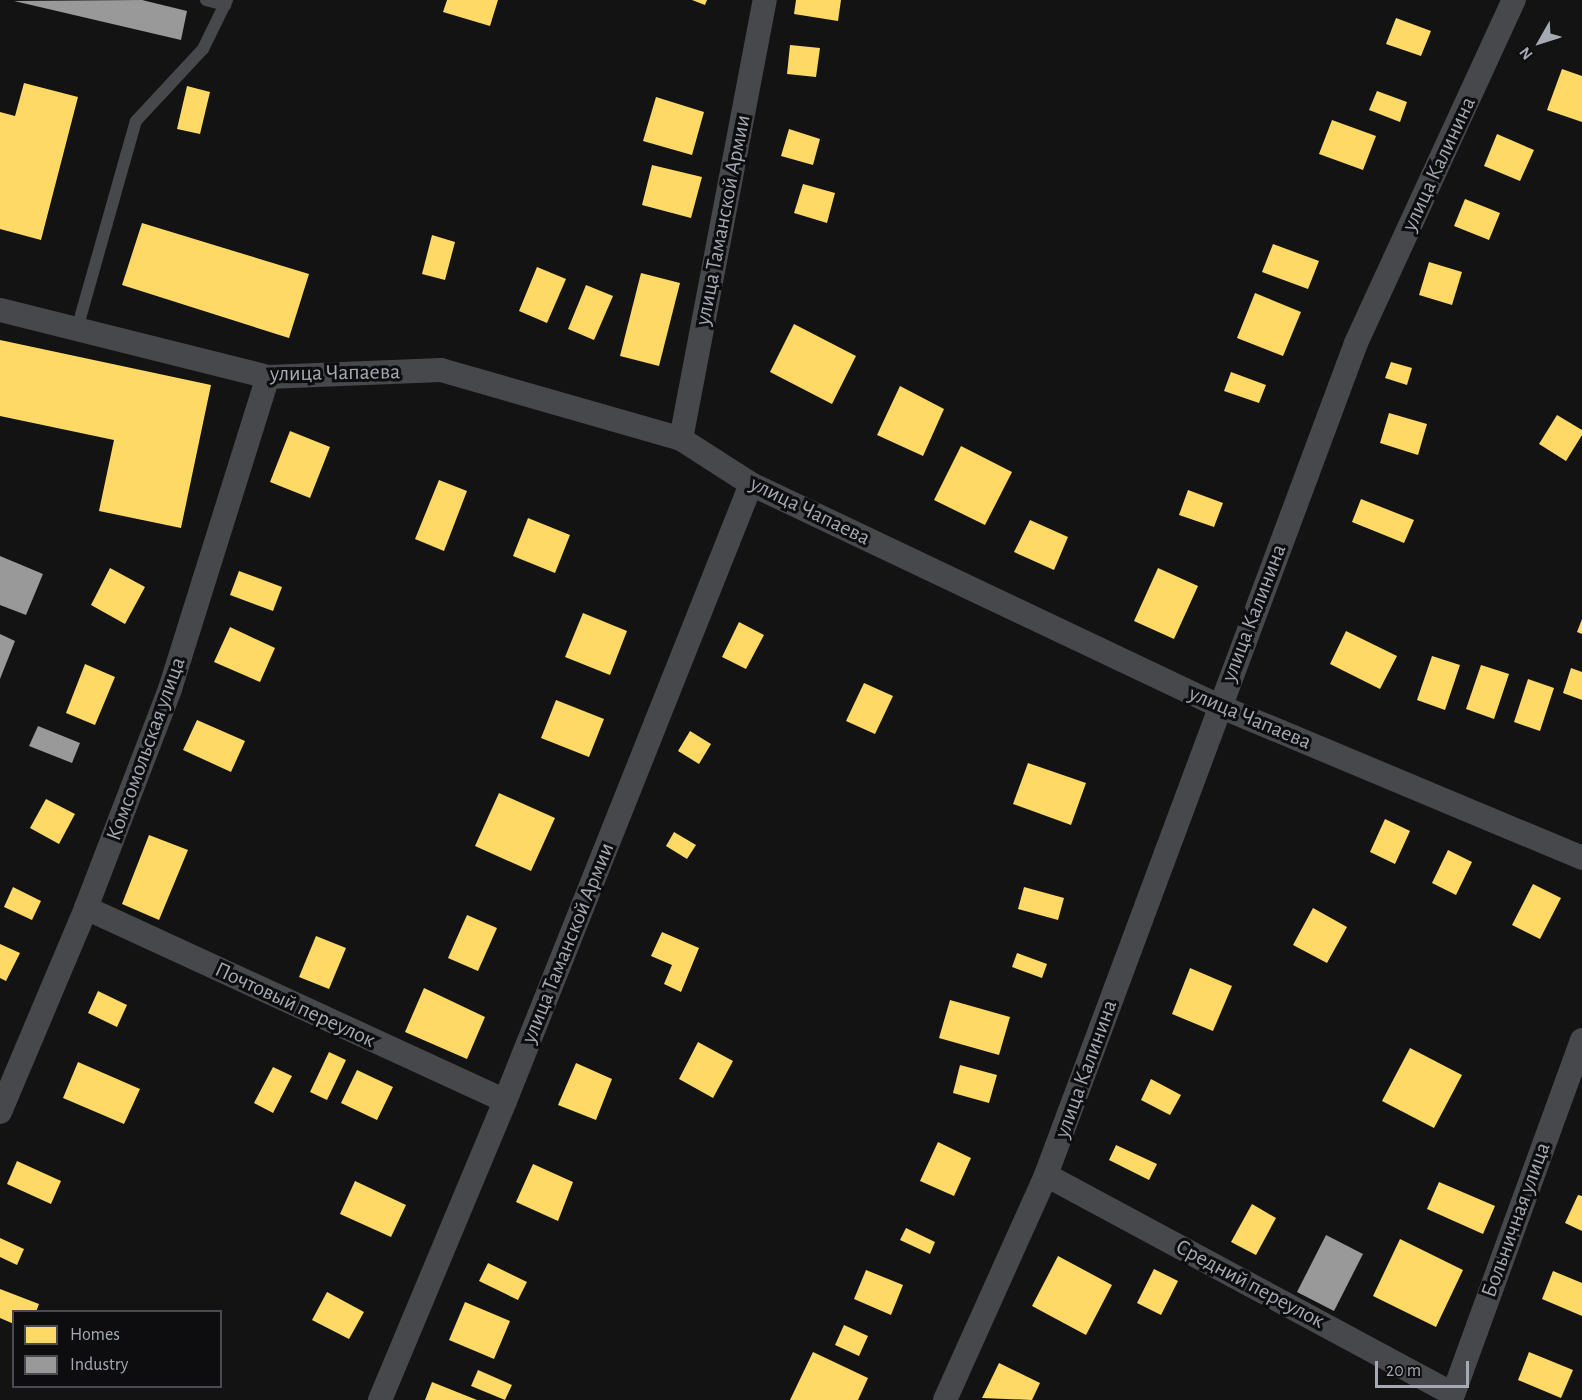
<!DOCTYPE html>
<html>
<head>
<meta charset="utf-8">
<style>
  body { margin:0 }
  #map { position:relative; width:1582px; height:1400px; overflow:hidden; background:#131313; font-family:"Alegreya Sans",sans-serif }
  div>[style] { position:absolute }
  [style*='--x'] { left:calc(var(--x)*1px); top:calc(var(--y)*1px); width:calc(var(--w)*1px); rotate:calc(var(--a)*1deg) }
  .homes>* { inset:0; background:#ffd966 }
  .industry>* { inset:0; background:#999 }
  .lane>* { height:12px; margin:-6px; padding:0 6px; transform-origin:6px; border-radius:6px; background:#47484c }
  .street>* { height:24px; margin:-12px; padding:0 12px; transform-origin:12px; border-radius:12px; background:#47484c }
  span { translate:-50% -50%; white-space:nowrap; text-align:center; line-height:1.15; -webkit-text-stroke:6px #0d0d0f; paint-order:stroke }
  .street-label { font-size:22px; color:#a4a9b4 }
  .legend { position:absolute; left:12px; top:1310px; width:210px; height:78px; box-sizing:border-box; background:#0d0d0f; border:2px solid #494b51; margin:0; padding:8px 10px; list-style:none; font-size:18px; color:#a4a9b4 }
  .legend li { display:flex; align-items:center; gap:12px; height:30px }
  .legend b { width:30px; border:2px solid #494b51 }
  .north { position:absolute; left:1510px; top:12px; width:60px; height:60px; -webkit-text-stroke:4px #0d0d0f; paint-order:stroke; rotate:231deg; font-size:16px; font-weight:700; line-height:24px; text-align:center; color:#a4a9b4 }
  .north::after { content:''; display:block; margin:auto; width:21px; height:27px; background:#a4a9b4; clip-path:polygon(50% 0,100% 100%,50% 72%,0 100%) }
  .scale { position:absolute; left:1375px; top:1361px; width:94px; height:27px; box-sizing:border-box; border:3px solid #a4a9b4; border-top:0; padding-left:8px; font-size:18px; line-height:21px; white-space:nowrap; color:#a4a9b4; -webkit-text-stroke:4px #0d0d0f; paint-order:stroke }
</style>
</head>
<body>
<div id="map">
  <div class="homes">
    <i style="clip-path:polygon(447px 0,498px 0,490px 26px,443px 12px)"></i>
    <i style="clip-path:polygon(692px 0,707px 0,705px 5px)"></i>
    <i style="clip-path:polygon(796px 0,841px 0,838px 21px,794px 14px)"></i>
    <i style="clip-path:polygon(1396px 18px,1431px 31px,1421px 56px,1386px 44px)"></i>
    <i style="clip-path:polygon(790px 45px,820px 48px,816px 77px,787px 74px)"></i>
    <i style="clip-path:polygon(1562px 69px,1582px 76px,1582px 122px,1547px 110px)"></i>
    <i style="clip-path:polygon(24px 83px,78px 97px,41px 240px,0 229px,0 112px,15px 116px)"></i>
    <i style="clip-path:polygon(187px 86px,210px 92px,200px 134px,177px 129px)"></i>
    <i style="clip-path:polygon(1377px 91px,1407px 102px,1400px 122px,1369px 110px)"></i>
    <i style="clip-path:polygon(656px 97px,704px 112px,692px 155px,643px 141px)"></i>
    <i style="clip-path:polygon(1332px 120px,1376px 136px,1363px 170px,1319px 154px)"></i>
    <i style="clip-path:polygon(789px 129px,820px 139px,813px 165px,781px 156px)"></i>
    <i style="clip-path:polygon(1497px 134px,1534px 150px,1520px 181px,1484px 166px)"></i>
    <i style="clip-path:polygon(652px 165px,702px 177px,691px 218px,642px 205px)"></i>
    <i style="clip-path:polygon(803px 184px,835px 193px,827px 223px,794px 213px)"></i>
    <i style="clip-path:polygon(1465px 199px,1500px 213px,1489px 240px,1454px 226px)"></i>
    <i style="clip-path:polygon(142px 223px,309px 274px,289px 338px,122px 285px)"></i>
    <i style="clip-path:polygon(432px 235px,455px 242px,445px 280px,422px 274px)"></i>
    <i style="clip-path:polygon(1273px 244px,1319px 261px,1308px 289px,1262px 272px)"></i>
    <i style="clip-path:polygon(1429px 262px,1462px 272px,1452px 305px,1419px 295px)"></i>
    <i style="clip-path:polygon(537px 267px,566px 279px,547px 323px,519px 311px)"></i>
    <i style="clip-path:polygon(641px 273px,680px 283px,659px 366px,620px 356px)"></i>
    <i style="clip-path:polygon(586px 285px,613px 296px,594px 340px,568px 329px)"></i>
    <i style="clip-path:polygon(1255px 293px,1301px 312px,1283px 356px,1237px 338px)"></i>
    <i style="clip-path:polygon(794px 324px,856px 356px,832px 404px,770px 372px)"></i>
    <i style="clip-path:polygon(0 340px,211px 385px,181px 528px,99px 511px,114px 440px,0 416px)"></i>
    <i style="clip-path:polygon(1391px 362px,1412px 368px,1407px 385px,1385px 378px)"></i>
    <i style="clip-path:polygon(1231px 372px,1266px 385px,1259px 403px,1224px 391px)"></i>
    <i style="clip-path:polygon(900px 386px,944px 409px,923px 456px,877px 435px)"></i>
    <i style="clip-path:polygon(1389px 413px,1427px 424px,1418px 455px,1380px 443px)"></i>
    <i style="clip-path:polygon(1557px 415px,1582px 430px,1582px 435px,1566px 461px,1539px 444px)"></i>
    <i style="clip-path:polygon(290px 431px,330px 447px,310px 498px,270px 482px)"></i>
    <i style="clip-path:polygon(961px 446px,1012px 472px,985px 525px,934px 500px)"></i>
    <i style="clip-path:polygon(439px 480px,467px 491px,444px 551px,415px 539px)"></i>
    <i style="clip-path:polygon(1188px 490px,1223px 503px,1214px 527px,1179px 515px)"></i>
    <i style="clip-path:polygon(1361px 499px,1414px 520px,1404px 543px,1352px 522px)"></i>
    <i style="clip-path:polygon(528px 518px,570px 535px,555px 573px,513px 556px)"></i>
    <i style="clip-path:polygon(1030px 520px,1068px 537px,1054px 570px,1014px 552px)"></i>
    <i style="clip-path:polygon(110px 568px,145px 587px,125px 624px,91px 605px)"></i>
    <i style="clip-path:polygon(1158px 568px,1198px 586px,1174px 639px,1134px 621px)"></i>
    <i style="clip-path:polygon(239px 571px,282px 587px,273px 611px,230px 595px)"></i>
    <i style="clip-path:polygon(583px 613px,627px 631px,610px 675px,565px 657px)"></i>
    <i style="clip-path:polygon(1582px 619px,1582px 634px,1577px 632px)"></i>
    <i style="clip-path:polygon(739px 622px,764px 635px,746px 669px,722px 657px)"></i>
    <i style="clip-path:polygon(230px 627px,275px 648px,260px 682px,214px 662px)"></i>
    <i style="clip-path:polygon(1346px 631px,1397px 656px,1380px 689px,1330px 664px)"></i>
    <i style="clip-path:polygon(1432px 656px,1460px 665px,1445px 710px,1417px 700px)"></i>
    <i style="clip-path:polygon(85px 664px,115px 677px,95px 725px,66px 713px)"></i>
    <i style="clip-path:polygon(1481px 665px,1509px 674px,1494px 719px,1466px 709px)"></i>
    <i style="clip-path:polygon(1571px 668px,1582px 672px,1582px 700px,1563px 693px)"></i>
    <i style="clip-path:polygon(1528px 679px,1554px 688px,1540px 731px,1514px 722px)"></i>
    <i style="clip-path:polygon(864px 683px,893px 696px,875px 734px,846px 721px)"></i>
    <i style="clip-path:polygon(556px 700px,604px 719px,589px 757px,541px 738px)"></i>
    <i style="clip-path:polygon(197px 720px,245px 741px,231px 772px,183px 750px)"></i>
    <i style="clip-path:polygon(690px 731px,711px 744px,699px 764px,678px 751px)"></i>
    <i style="clip-path:polygon(1028px 763px,1086px 783px,1071px 825px,1013px 804px)"></i>
    <i style="clip-path:polygon(499px 793px,555px 818px,531px 871px,475px 846px)"></i>
    <i style="clip-path:polygon(46px 799px,75px 814px,59px 844px,30px 828px)"></i>
    <i style="clip-path:polygon(1385px 819px,1410px 831px,1395px 864px,1370px 852px)"></i>
    <i style="clip-path:polygon(674px 832px,696px 845px,687px 859px,666px 846px)"></i>
    <i style="clip-path:polygon(149px 835px,188px 850px,159px 920px,122px 904px)"></i>
    <i style="clip-path:polygon(1448px 850px,1472px 862px,1456px 895px,1432px 883px)"></i>
    <i style="clip-path:polygon(1533px 884px,1561px 898px,1540px 939px,1512px 925px)"></i>
    <i style="clip-path:polygon(13px 887px,41px 901px,32px 920px,4px 907px)"></i>
    <i style="clip-path:polygon(1024px 887px,1064px 898px,1058px 920px,1018px 909px)"></i>
    <i style="clip-path:polygon(1313px 908px,1347px 927px,1327px 963px,1293px 945px)"></i>
    <i style="clip-path:polygon(467px 915px,497px 928px,478px 971px,448px 958px)"></i>
    <i style="clip-path:polygon(662px 932px,699px 948px,681px 992px,664px 984px,672px 965px,651px 956px)"></i>
    <i style="clip-path:polygon(316px 936px,346px 948px,329px 989px,299px 977px)"></i>
    <i style="clip-path:polygon(0 944px,20px 953px,6px 981px,0 978px)"></i>
    <i style="clip-path:polygon(1017px 953px,1047px 964px,1042px 978px,1012px 967px)"></i>
    <i style="clip-path:polygon(1190px 968px,1232px 986px,1213px 1031px,1172px 1014px)"></i>
    <i style="clip-path:polygon(424px 988px,485px 1017px,467px 1059px,405px 1032px)"></i>
    <i style="clip-path:polygon(98px 991px,127px 1005px,117px 1027px,88px 1013px)"></i>
    <i style="clip-path:polygon(950px 1000px,1010px 1017px,999px 1055px,939px 1038px)"></i>
    <i style="clip-path:polygon(698px 1042px,733px 1061px,713px 1098px,679px 1079px)"></i>
    <i style="clip-path:polygon(1410px 1048px,1462px 1075px,1434px 1128px,1382px 1101px)"></i>
    <i style="clip-path:polygon(329px 1052px,346px 1060px,327px 1100px,310px 1092px)"></i>
    <i style="clip-path:polygon(78px 1062px,140px 1089px,124px 1124px,63px 1098px)"></i>
    <i style="clip-path:polygon(576px 1063px,612px 1079px,596px 1120px,558px 1105px)"></i>
    <i style="clip-path:polygon(960px 1065px,997px 1075px,989px 1103px,953px 1093px)"></i>
    <i style="clip-path:polygon(273px 1067px,292px 1076px,273px 1113px,254px 1103px)"></i>
    <i style="clip-path:polygon(357px 1070px,393px 1087px,377px 1120px,341px 1103px)"></i>
    <i style="clip-path:polygon(1151px 1079px,1181px 1095px,1170px 1115px,1141px 1100px)"></i>
    <i style="clip-path:polygon(938px 1142px,971px 1158px,954px 1196px,920px 1181px)"></i>
    <i style="clip-path:polygon(1116px 1145px,1157px 1164px,1149px 1180px,1109px 1160px)"></i>
    <i style="clip-path:polygon(17px 1161px,61px 1181px,51px 1204px,7px 1184px)"></i>
    <i style="clip-path:polygon(533px 1164px,573px 1182px,558px 1221px,516px 1202px)"></i>
    <i style="clip-path:polygon(355px 1181px,406px 1205px,391px 1237px,340px 1214px)"></i>
    <i style="clip-path:polygon(1439px 1182px,1495px 1206px,1483px 1234px,1427px 1209px)"></i>
    <i style="clip-path:polygon(1578px 1195px,1582px 1196px,1582px 1231px,1565px 1223px)"></i>
    <i style="clip-path:polygon(1252px 1204px,1276px 1218px,1256px 1255px,1231px 1242px)"></i>
    <i style="clip-path:polygon(906px 1228px,935px 1242px,930px 1254px,900px 1240px)"></i>
    <i style="clip-path:polygon(0 1238px,24px 1249px,17px 1265px,0 1257px)"></i>
    <i style="clip-path:polygon(1400px 1239px,1463px 1270px,1436px 1327px,1373px 1296px)"></i>
    <i style="clip-path:polygon(1058px 1256px,1112px 1285px,1086px 1335px,1032px 1306px)"></i>
    <i style="clip-path:polygon(488px 1263px,527px 1282px,518px 1300px,479px 1281px)"></i>
    <i style="clip-path:polygon(1154px 1269px,1178px 1281px,1161px 1315px,1137px 1303px)"></i>
    <i style="clip-path:polygon(866px 1270px,903px 1285px,891px 1315px,854px 1299px)"></i>
    <i style="clip-path:polygon(1553px 1271px,1582px 1283px,1582px 1316px,1542px 1299px)"></i>
    <i style="clip-path:polygon(0 1289px,39px 1304px,36px 1312px,14px 1312px,14px 1324px,0 1318px)"></i>
    <i style="clip-path:polygon(327px 1292px,364px 1312px,349px 1339px,312px 1320px)"></i>
    <i style="clip-path:polygon(465px 1302px,510px 1321px,494px 1359px,449px 1340px)"></i>
    <i style="clip-path:polygon(844px 1325px,868px 1336px,859px 1356px,835px 1345px)"></i>
    <i style="clip-path:polygon(813px 1352px,868px 1378px,858px 1400px,790px 1400px)"></i>
    <i style="clip-path:polygon(1529px 1352px,1573px 1370px,1561px 1398px,1518px 1380px)"></i>
    <i style="clip-path:polygon(999px 1363px,1040px 1383px,1032px 1400px,982px 1398px)"></i>
    <i style="clip-path:polygon(478px 1370px,512px 1385px,505px 1400px,471px 1386px)"></i>
    <i style="clip-path:polygon(432px 1382px,477px 1400px,425px 1400px)"></i>
  </div>
  <div class="industry">
    <i style="clip-path:polygon(142px 0,187px 11px,181px 40px,14px 1px)"></i>
    <i style="clip-path:polygon(0 556px,43px 574px,26px 615px,0 605px)"></i>
    <i style="clip-path:polygon(0 634px,15px 641px,0 679px)"></i>
    <i style="clip-path:polygon(38px 726px,80px 743px,72px 763px,29px 746px)"></i>
    <i style="clip-path:polygon(1326px 1235px,1363px 1254px,1334px 1311px,1297px 1292px)"></i>
  </div>
  <div class="lane">
    <i style="--x:206;--y:0;--w:20;--a:15"></i>
    <i style="--x:77;--y:329;--w:216;--a:-74.2"></i>
    <i style="--x:136;--y:121;--w:98;--a:-47.1"></i>
    <i style="--x:203;--y:49;--w:55;--a:-63.9"></i>
  </div>
  <div class="street">
    <i style="--x:0;--y:310;--w:276;--a:14"></i>
    <i style="--x:268;--y:377;--w:173;--a:-2.3"></i>
    <i style="--x:441;--y:370;--w:250;--a:16"></i>
    <i style="--x:681;--y:439;--w:83;--a:32.7"></i>
    <i style="--x:751;--y:484;--w:518;--a:25.38"></i>
    <i style="--x:1219;--y:706;--w:394;--a:22.7"></i>
    <i style="--x:681;--y:439;--w:447;--a:-79.2"></i>
    <i style="--x:86;--y:908;--w:461;--a:24.7"></i>
    <i style="--x:0;--y:1112;--w:221;--a:-67.1"></i>
    <i style="--x:86;--y:908;--w:235;--a:-69"></i>
    <i style="--x:170;--y:689;--w:327;--a:-72.6"></i>
    <i style="--x:1046;--y:1175;--w:462;--a:28.3"></i>
    <i style="--x:380;--y:1400;--w:324;--a:-67.3"></i>
    <i style="--x:505;--y:1101;--w:664;--a:-68.26"></i>
    <i style="--x:945;--y:1400;--w:247;--a:-65.8"></i>
    <i style="--x:1046;--y:1175;--w:888;--a:-69.56"></i>
    <i style="--x:1356;--y:343;--w:378;--a:-65.3"></i>
    <i style="--x:1451;--y:1400;--w:383;--a:-70"></i>
  </div>
  <div class="street-label">
    <span style="left:1439px;top:164px;rotate:-65deg">улица Калинина</span>
    <span style="left:723px;top:220px;rotate:-79deg">улица Таманской Армии</span>
    <span style="left:335px;top:373px;rotate:-1deg">улица Чапаева</span>
    <span style="left:810px;top:511px;rotate:26deg">улица Чапаева</span>
    <span style="left:1254px;top:613px;rotate:-69deg">улица Калинина</span>
    <span style="left:1250px;top:718px;rotate:23deg">улица Чапаева</span>
    <span style="left:146px;top:749px;rotate:-70deg">Комсомольская улица</span>
    <span style="left:568px;top:943px;rotate:-68deg">улица Таманской Армии</span>
    <span style="left:295px;top:1005px;rotate:25deg">Почтовый переулок</span>
    <span style="left:1086px;top:1069px;rotate:-70deg">улица Калинина</span>
    <span style="left:1516px;top:1220px;rotate:-70deg">Больничная улица</span>
    <span style="left:1250px;top:1284px;rotate:28deg">Средний переулок</span>
  </div>
  <ul class="legend">
  <li><b style="height:16px;background:#ffd966"></b>Homes</li>
  <li><b style="height:16px;background:#999"></b>Industry</li>
  </ul>
  <div class="north">N</div>
  <div class="scale">20 m</div>
</div>
</body>
</html>
